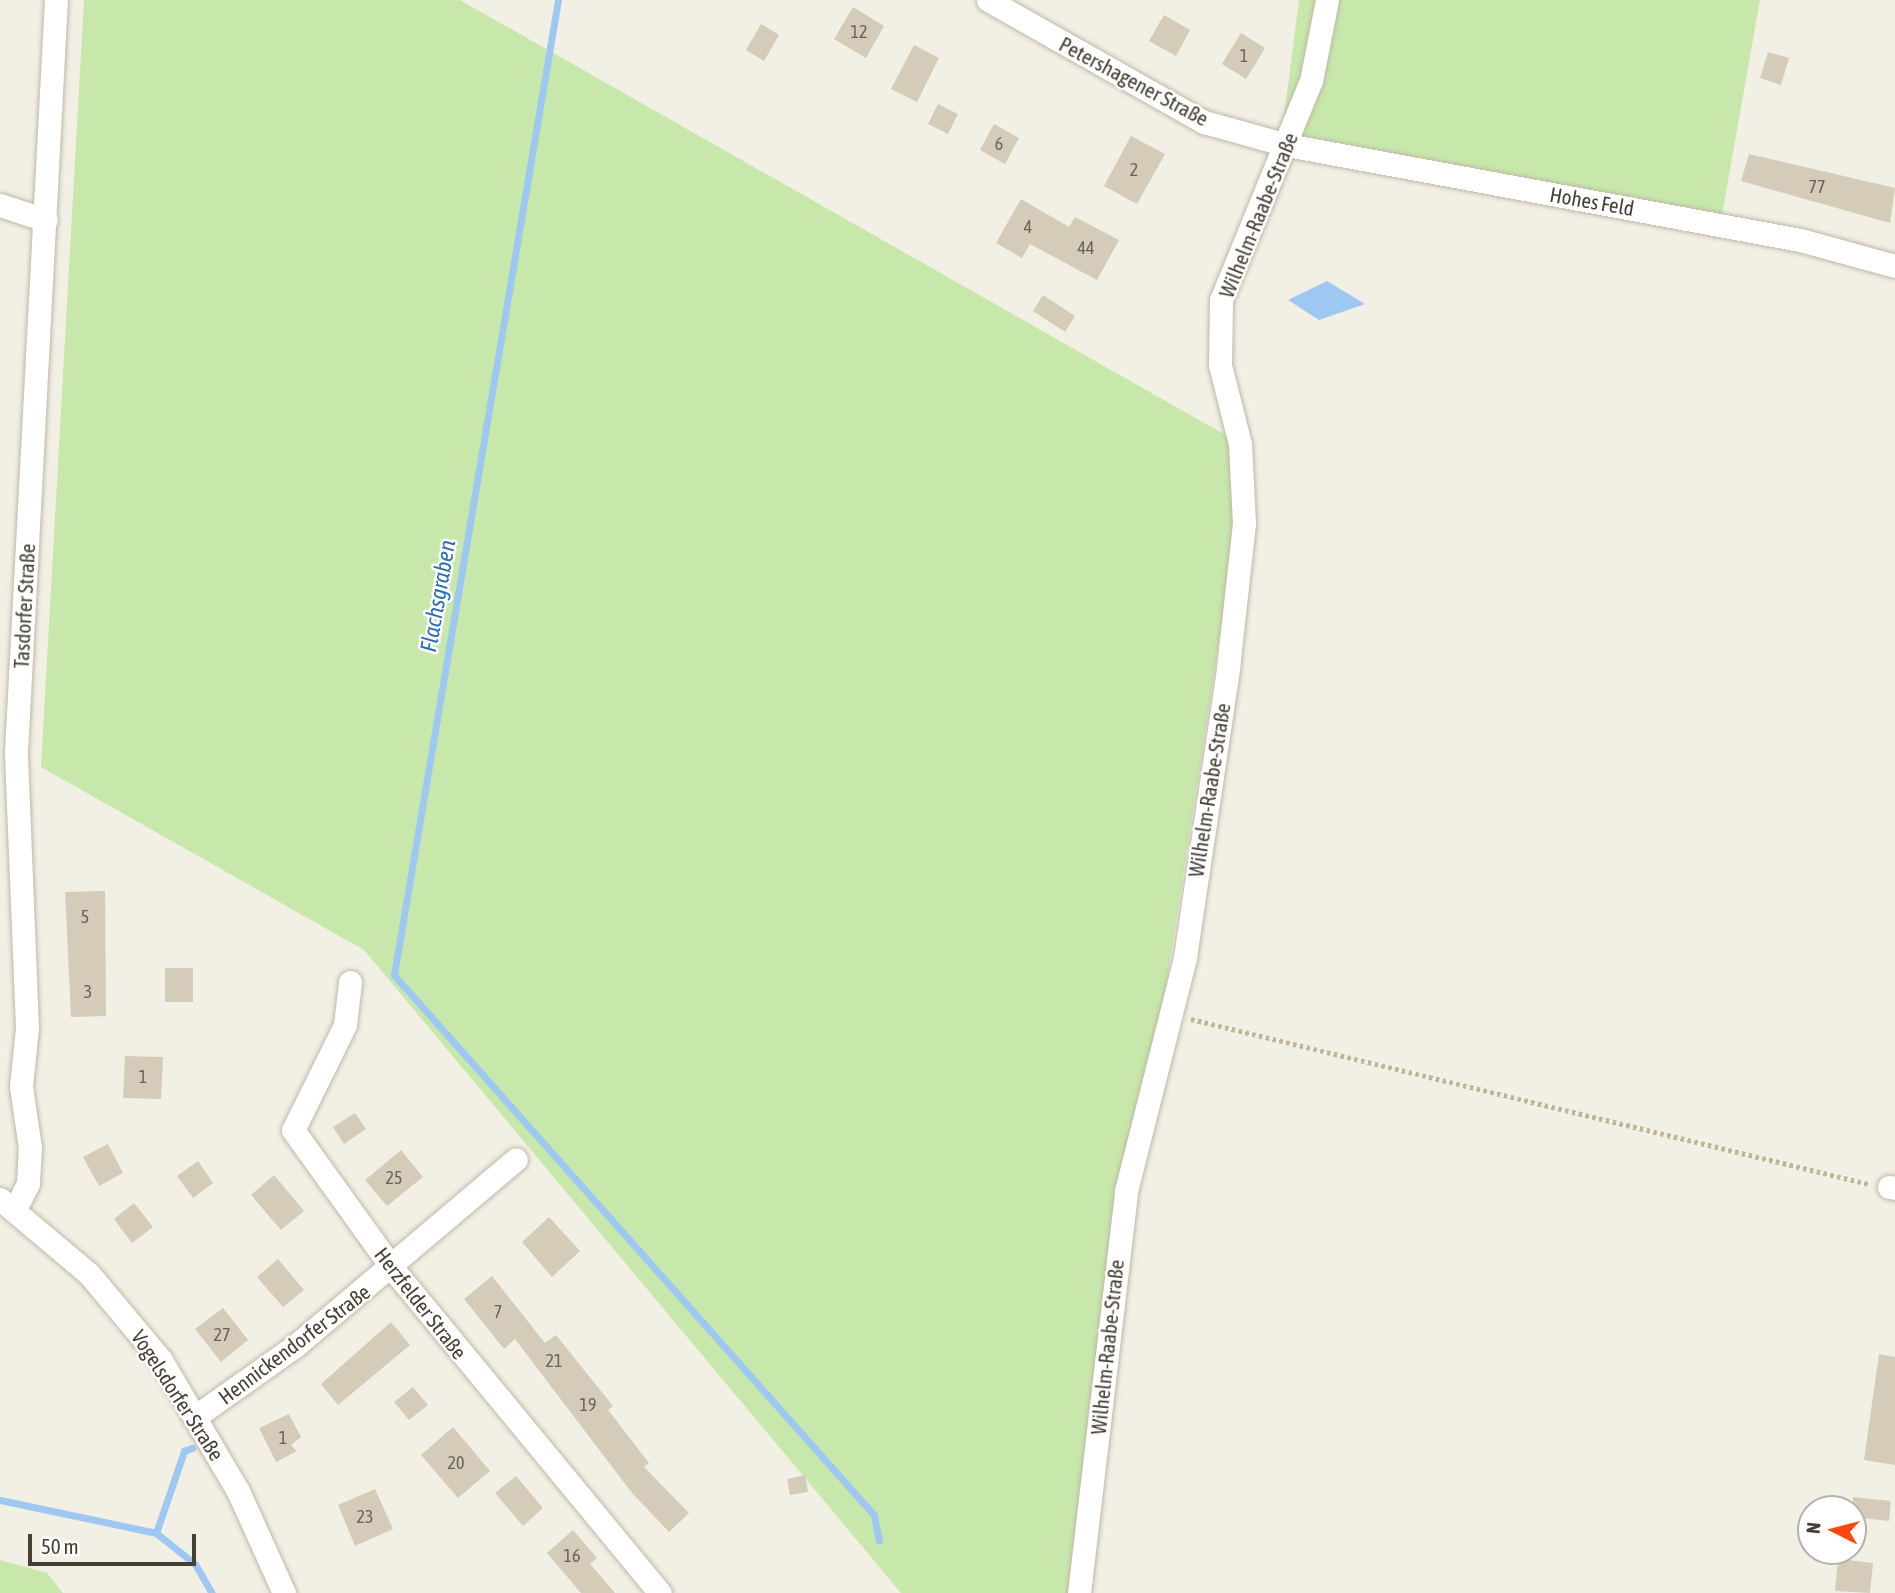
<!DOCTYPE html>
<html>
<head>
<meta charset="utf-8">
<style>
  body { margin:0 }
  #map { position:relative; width:1895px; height:1593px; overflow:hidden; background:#f2efe4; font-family:"Asap Condensed",sans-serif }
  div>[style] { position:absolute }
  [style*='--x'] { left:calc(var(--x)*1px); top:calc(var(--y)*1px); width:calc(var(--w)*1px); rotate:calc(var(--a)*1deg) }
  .green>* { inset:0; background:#c8e8ab }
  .water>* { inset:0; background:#9ec8f1 }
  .stream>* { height:7px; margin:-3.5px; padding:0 3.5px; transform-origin:3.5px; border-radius:3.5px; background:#9ec8f1 }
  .building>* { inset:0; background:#d4ccb9 }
  .path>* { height:4.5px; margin-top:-2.25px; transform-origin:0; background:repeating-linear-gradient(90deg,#c0b597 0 3.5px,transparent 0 7px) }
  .roads { filter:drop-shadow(0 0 2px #beb8a6) drop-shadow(0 0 2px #beb8a6) }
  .minor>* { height:23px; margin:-11.5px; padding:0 11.5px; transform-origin:11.5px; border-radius:11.5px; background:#fff }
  span { translate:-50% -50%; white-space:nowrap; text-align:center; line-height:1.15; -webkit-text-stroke:5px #fff; paint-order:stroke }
  .number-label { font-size:18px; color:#696255 }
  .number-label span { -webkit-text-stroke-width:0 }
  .street-label { font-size:21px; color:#453f34 }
  .water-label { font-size:23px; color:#2b6eb2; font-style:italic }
  .north { position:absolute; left:1797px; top:1495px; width:70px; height:70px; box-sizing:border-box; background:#fff; border:2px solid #b5b2ae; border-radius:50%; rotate:276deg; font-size:19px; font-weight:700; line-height:28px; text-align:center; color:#453f34 }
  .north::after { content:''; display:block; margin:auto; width:24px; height:32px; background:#fe470f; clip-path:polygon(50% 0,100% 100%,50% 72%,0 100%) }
  .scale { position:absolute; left:28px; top:1534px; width:168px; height:32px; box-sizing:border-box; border:4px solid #453f34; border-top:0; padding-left:9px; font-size:21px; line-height:24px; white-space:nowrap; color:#453f34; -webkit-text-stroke:5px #fff; paint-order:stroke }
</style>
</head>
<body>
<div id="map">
  <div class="green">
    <i style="clip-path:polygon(84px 0,460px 0,1229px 437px,1237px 523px,1073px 1593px,901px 1593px,364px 950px,41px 767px)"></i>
    <i style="clip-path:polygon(1299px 0,1760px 0,1722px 215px,1282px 132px)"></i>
    <i style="clip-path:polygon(0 1560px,47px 1573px,63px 1593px,0 1593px)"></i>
  </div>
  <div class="water">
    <i style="clip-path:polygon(1327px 281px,1365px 304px,1319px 320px,1288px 300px)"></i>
  </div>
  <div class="stream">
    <i style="--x:558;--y:0;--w:989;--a:99.55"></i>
    <i style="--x:394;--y:975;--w:722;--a:48.37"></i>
    <i style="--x:874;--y:1515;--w:26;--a:79"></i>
    <i style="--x:0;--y:1500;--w:159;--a:11.9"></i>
    <i style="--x:156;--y:1533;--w:50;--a:38.5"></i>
    <i style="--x:195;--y:1564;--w:34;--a:60"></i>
    <i style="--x:156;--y:1533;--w:87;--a:-71.1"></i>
    <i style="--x:184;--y:1451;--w:9;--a:-21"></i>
  </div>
  <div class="building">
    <i style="clip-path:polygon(853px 7px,884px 26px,866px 58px,834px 39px)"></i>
    <i style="clip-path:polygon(1164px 15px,1190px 30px,1176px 56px,1149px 41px)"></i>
    <i style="clip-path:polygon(761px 24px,779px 35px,764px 61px,746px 50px)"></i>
    <i style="clip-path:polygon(1241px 33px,1265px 48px,1246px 79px,1222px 64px)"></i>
    <i style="clip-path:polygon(914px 45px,939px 58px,917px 102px,891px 89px)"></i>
    <i style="clip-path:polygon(1768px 52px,1789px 58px,1781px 85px,1760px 78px)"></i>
    <i style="clip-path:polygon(938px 104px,958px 114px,948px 134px,928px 124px)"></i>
    <i style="clip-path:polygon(994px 124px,1019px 138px,1005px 164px,980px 150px)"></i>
    <i style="clip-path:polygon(1131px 136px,1165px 154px,1137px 204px,1104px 186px)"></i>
    <i style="clip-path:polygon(1749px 154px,1895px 188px,1890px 223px,1741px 181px)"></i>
    <i style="clip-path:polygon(1021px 199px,1069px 227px,1075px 217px,1119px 240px,1097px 280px,1030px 244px,1022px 258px,996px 243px)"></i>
    <i style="clip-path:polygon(1043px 295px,1075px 316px,1065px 332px,1033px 311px)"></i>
    <i style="clip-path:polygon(105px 891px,106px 1016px,71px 1017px,65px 892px)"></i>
    <i style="clip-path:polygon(165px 968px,193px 968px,193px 1002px,165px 1002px)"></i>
    <i style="clip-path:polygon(125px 1056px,163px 1057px,161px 1099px,123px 1098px)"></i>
    <i style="clip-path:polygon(355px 1113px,366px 1129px,344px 1144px,333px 1127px)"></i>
    <i style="clip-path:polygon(108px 1144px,123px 1173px,99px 1186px,83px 1157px)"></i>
    <i style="clip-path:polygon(401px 1150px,423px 1177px,387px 1206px,365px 1180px)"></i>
    <i style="clip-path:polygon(198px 1161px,213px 1183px,193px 1198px,177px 1176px)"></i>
    <i style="clip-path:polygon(274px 1175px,304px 1211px,281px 1230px,251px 1195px)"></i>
    <i style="clip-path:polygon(134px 1203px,153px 1227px,132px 1243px,114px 1219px)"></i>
    <i style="clip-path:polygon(549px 1217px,580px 1251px,552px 1277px,522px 1242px)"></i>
    <i style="clip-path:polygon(278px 1259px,304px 1290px,283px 1307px,257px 1277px)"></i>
    <i style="clip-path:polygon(492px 1276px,545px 1343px,556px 1335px,613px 1406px,608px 1410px,649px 1463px,644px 1467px,689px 1513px,669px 1532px,632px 1493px,515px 1339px,504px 1349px,464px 1299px)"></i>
    <i style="clip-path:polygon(223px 1308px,248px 1340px,221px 1362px,195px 1329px)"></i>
    <i style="clip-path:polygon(391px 1322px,410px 1345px,338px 1405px,321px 1384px)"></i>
    <i style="clip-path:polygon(1879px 1354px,1895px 1357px,1895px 1465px,1864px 1460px)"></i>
    <i style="clip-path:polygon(413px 1387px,428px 1405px,409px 1420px,394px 1402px)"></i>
    <i style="clip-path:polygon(289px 1414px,301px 1437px,291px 1445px,297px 1451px,276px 1462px,259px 1428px)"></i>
    <i style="clip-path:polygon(453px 1427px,490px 1471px,458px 1498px,421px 1455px)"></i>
    <i style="clip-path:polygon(805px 1475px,808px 1492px,790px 1495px,787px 1479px)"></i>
    <i style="clip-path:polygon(516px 1476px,543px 1508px,523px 1526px,495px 1493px)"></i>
    <i style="clip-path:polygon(375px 1489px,393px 1529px,355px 1546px,338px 1505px)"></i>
    <i style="clip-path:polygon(1853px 1497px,1891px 1501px,1889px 1521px,1853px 1517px)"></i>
    <i style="clip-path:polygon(573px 1530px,597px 1558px,590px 1564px,615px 1593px,581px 1593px,547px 1553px)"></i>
    <i style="clip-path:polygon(1838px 1559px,1873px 1563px,1870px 1593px,1835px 1591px)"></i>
  </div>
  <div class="path">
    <i style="--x:1191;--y:1019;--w:698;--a:13.68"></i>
  </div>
  <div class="roads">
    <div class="minor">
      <i style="--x:988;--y:0;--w:248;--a:29.5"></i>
      <i style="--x:1204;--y:122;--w:86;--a:15.5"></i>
      <i style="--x:1287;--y:145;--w:522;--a:10.49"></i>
      <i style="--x:1800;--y:240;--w:98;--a:15.3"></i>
      <i style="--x:0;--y:205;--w:48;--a:18.1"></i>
      <i style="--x:350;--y:982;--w:43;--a:96.6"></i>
      <i style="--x:345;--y:1025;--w:117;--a:116.3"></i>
      <i style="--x:293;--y:1130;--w:170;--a:54.3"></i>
      <i style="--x:392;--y:1268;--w:421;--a:50.5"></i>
      <i style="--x:1889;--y:1187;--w:6;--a:9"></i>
      <i style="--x:0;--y:1199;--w:116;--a:40.1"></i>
      <i style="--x:89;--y:1274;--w:112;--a:50.1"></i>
      <i style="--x:161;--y:1360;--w:152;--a:59.6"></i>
      <i style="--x:238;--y:1491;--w:112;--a:65.7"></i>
      <i style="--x:15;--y:1209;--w:29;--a:-63"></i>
      <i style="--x:28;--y:1183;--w:35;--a:-87"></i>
      <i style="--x:30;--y:1148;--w:63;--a:-98.3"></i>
      <i style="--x:21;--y:1086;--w:58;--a:-84.1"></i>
      <i style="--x:27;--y:1028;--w:276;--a:-92.3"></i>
      <i style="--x:16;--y:752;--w:753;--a:-86.96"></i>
      <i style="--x:196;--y:1416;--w:121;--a:-35.3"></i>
      <i style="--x:295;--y:1346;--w:289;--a:-40.2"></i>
      <i style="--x:1079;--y:1593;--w:405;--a:-83.3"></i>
      <i style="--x:1126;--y:1191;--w:241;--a:-75.8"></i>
      <i style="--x:1185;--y:957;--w:292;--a:-81.5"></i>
      <i style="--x:1228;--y:668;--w:146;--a:-83.7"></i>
      <i style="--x:1244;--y:523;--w:79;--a:-92.9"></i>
      <i style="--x:1240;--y:444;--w:81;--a:-104.2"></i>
      <i style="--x:1220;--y:365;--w:65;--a:-89.1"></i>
      <i style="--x:1221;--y:300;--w:237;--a:-67.7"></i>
      <i style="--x:1311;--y:81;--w:83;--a:-78.8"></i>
    </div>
  </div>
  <div class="number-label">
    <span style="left:859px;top:32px">12</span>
    <span style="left:1244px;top:56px">1</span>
    <span style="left:999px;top:144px">6</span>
    <span style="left:1134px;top:170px">2</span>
    <span style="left:1817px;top:187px">77</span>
    <span style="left:1028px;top:227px">4</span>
    <span style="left:1086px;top:248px">44</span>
    <span style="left:85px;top:917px">5</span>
    <span style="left:88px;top:992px">3</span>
    <span style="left:143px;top:1077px">1</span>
    <span style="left:394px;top:1178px">25</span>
    <span style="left:498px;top:1312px">7</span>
    <span style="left:222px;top:1335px">27</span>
    <span style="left:554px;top:1361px">21</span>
    <span style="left:588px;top:1405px">19</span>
    <span style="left:283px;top:1438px">1</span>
    <span style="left:456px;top:1463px">20</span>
    <span style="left:365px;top:1517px">23</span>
    <span style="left:572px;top:1556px">16</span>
  </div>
  <div class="street-label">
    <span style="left:1134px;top:81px;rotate:28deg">Petershagener Straße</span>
    <span style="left:1592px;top:201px;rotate:10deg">Hohes Feld</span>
    <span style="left:1258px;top:215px;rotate:-68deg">Wilhelm-Raabe-Straße</span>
    <span style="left:24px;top:606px;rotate:-87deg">Tasdorfer Straße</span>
    <span style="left:1209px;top:790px;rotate:-81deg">Wilhelm-Raabe-Straße</span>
    <span style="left:421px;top:1303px;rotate:52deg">Herzfelder Straße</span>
    <span style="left:294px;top:1344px;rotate:-37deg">Hennickendorfer Straße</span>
    <span style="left:1107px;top:1347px;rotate:-84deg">Wilhelm-Raabe-Straße</span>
    <span style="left:178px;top:1395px;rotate:57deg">Vogelsdorfer Straße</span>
  </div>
  <div class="water-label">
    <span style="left:438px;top:596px;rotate:-80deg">Flachsgraben</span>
  </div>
  <div class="north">N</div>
  <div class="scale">50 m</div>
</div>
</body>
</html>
